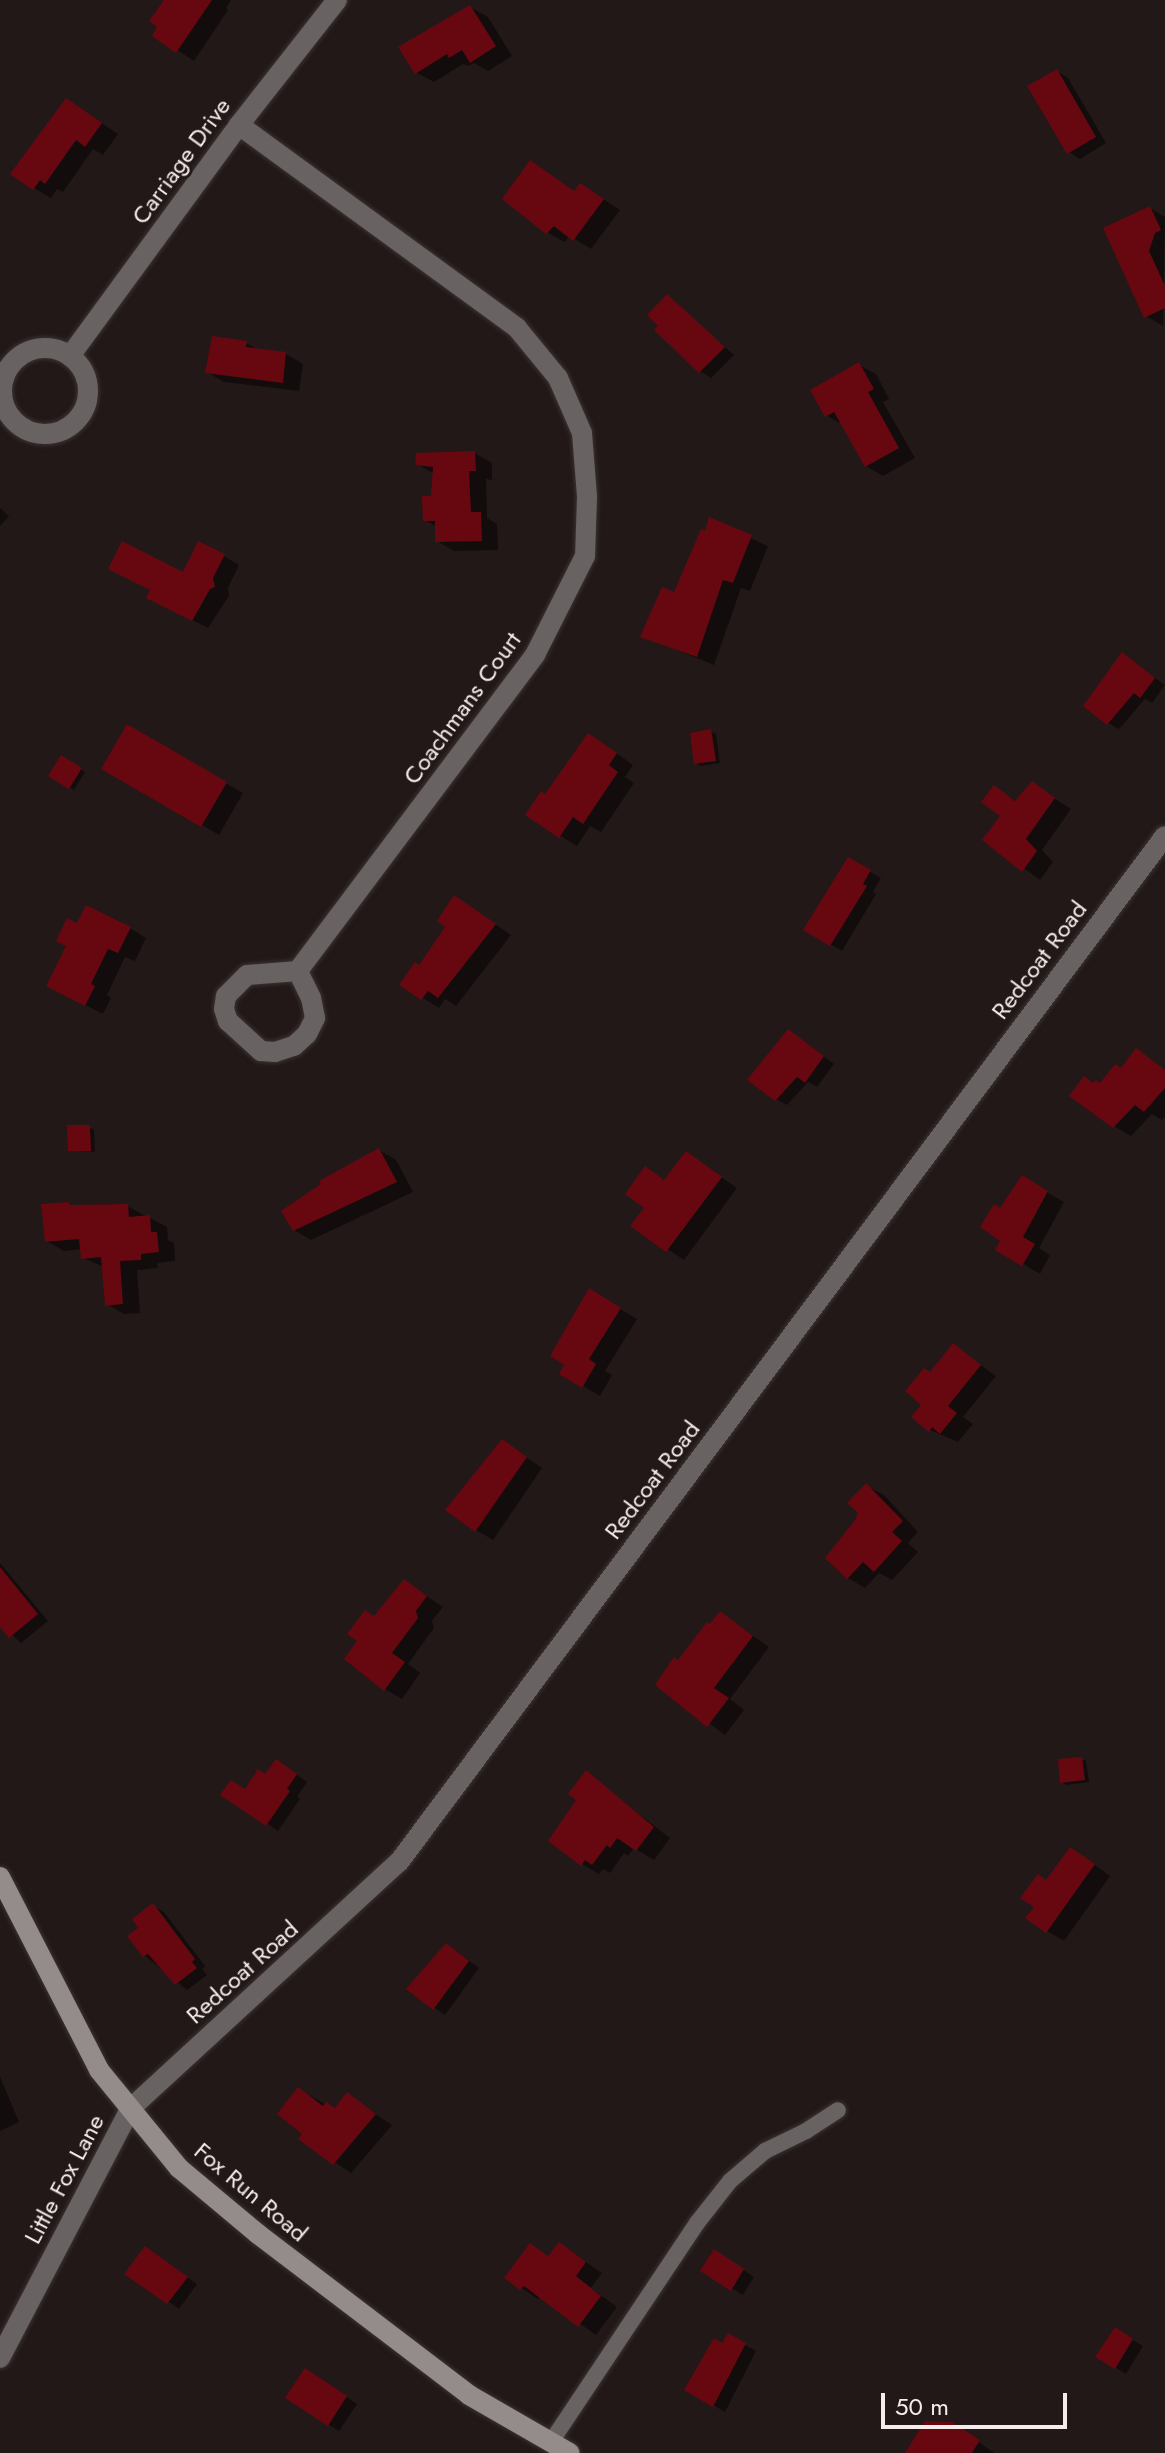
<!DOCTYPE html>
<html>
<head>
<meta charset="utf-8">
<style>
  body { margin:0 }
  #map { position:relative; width:1165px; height:2453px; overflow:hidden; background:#221818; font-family:Jost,sans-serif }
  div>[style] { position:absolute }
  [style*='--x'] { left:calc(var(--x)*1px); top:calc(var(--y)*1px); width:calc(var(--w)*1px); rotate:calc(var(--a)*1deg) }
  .shadow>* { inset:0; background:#0007 }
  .building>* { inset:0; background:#670810 }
  .roads { filter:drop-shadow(0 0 2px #3b3231) drop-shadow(0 0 2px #3b3231) }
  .lane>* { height:16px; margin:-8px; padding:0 8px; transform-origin:8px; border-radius:8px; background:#686262 }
  .street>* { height:20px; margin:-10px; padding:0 10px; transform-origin:10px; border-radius:10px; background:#686262 }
  .street>.ring { margin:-10px; padding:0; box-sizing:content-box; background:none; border:20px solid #686262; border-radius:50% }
  .secondary>* { height:20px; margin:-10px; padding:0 10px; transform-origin:10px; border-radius:10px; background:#948b8b }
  span { translate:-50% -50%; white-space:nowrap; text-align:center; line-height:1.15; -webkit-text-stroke:6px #221818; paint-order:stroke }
  .street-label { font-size:24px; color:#f4edec }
  .scale { position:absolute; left:881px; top:2393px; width:186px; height:36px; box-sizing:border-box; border:4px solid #f4edec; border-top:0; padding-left:10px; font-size:24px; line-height:28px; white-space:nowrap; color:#f4edec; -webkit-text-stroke:6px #221818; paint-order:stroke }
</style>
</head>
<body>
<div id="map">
  <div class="shadow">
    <i style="clip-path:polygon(165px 0,231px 0,226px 8px,228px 10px,194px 61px,154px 35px,160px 26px)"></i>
    <i style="clip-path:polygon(470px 7px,488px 17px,512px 56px,488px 71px,474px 63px,468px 66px,463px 64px,434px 82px,417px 73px)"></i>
    <i style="clip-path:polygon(1057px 71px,1068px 78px,1106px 143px,1080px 159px,1069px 152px)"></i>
    <i style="clip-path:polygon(67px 100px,118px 134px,103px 155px,93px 149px,63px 192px,57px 189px,51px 198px,34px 188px)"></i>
    <i style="clip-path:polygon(531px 162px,575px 192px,597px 195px,620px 210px,591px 249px,570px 236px,564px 242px,547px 232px)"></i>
    <i style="clip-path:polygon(1150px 208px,1165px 217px,1163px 326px,1146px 316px)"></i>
    <i style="clip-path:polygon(667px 297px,734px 355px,711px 378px,700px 371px,661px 326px)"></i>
    <i style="clip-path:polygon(246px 343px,261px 351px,286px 354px,303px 364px,299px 391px,224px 382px,207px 372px)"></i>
    <i style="clip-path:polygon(859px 365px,876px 374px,889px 399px,883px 402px,915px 458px,883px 476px,866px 466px,843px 425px,826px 415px)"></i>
    <i style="clip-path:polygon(475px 453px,492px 463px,492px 480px,486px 479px,487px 518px,497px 524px,498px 550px,454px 551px,437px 541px,437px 527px,425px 520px,433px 498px,435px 474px,417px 464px)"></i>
    <i style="clip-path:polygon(0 508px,9px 516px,0 526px)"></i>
    <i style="clip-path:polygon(711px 520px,768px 546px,750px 591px,741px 588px,714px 665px,643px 636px,675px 595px)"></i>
    <i style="clip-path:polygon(224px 556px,239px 565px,228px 588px,229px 596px,208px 628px,164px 606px,152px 590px)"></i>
    <i style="clip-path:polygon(1123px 655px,1165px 685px,1152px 703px,1145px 699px,1119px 729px,1108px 723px)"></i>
    <i style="clip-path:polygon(128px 726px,243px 793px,219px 835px,104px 768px)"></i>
    <i style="clip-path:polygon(711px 732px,716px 734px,720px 763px,701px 766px,696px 763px)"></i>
    <i style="clip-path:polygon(605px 745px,633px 765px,625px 777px,634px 783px,601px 832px,590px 826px,577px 846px,560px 836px,546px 796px)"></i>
    <i style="clip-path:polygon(62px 758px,85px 772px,74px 790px,51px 775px)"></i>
    <i style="clip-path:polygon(1032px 784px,1071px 809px,1042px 850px,1053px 862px,1040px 880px,985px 840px,1003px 815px,994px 787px,1017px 802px)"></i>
    <i style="clip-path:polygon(849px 860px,881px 878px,873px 892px,876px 894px,842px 951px,805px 930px)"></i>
    <i style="clip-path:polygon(471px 908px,511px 935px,456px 1006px,445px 999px,439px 1008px,402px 985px)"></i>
    <i style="clip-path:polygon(78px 926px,130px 928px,146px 938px,135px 961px,125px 957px,107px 995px,111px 998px,103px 1014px,65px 995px,68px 946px)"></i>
    <i style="clip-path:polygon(799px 1038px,834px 1064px,817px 1087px,808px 1082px,787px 1105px,776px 1099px)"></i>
    <i style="clip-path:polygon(1136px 1051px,1165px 1070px,1165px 1117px,1162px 1120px,1152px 1114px,1131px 1136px,1114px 1126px,1095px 1085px,1101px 1085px,1122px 1070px)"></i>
    <i style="clip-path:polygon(89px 1127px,94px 1130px,95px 1152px,70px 1150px)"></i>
    <i style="clip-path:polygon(379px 1150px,396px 1160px,413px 1192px,311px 1240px,294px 1230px)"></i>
    <i style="clip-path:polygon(686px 1153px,737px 1188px,684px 1260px,633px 1226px,647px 1207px,646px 1169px,666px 1181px)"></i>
    <i style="clip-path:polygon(1022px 1178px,1064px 1202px,1039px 1248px,1050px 1255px,1040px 1274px,998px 1249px,1003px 1241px,1001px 1210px)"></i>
    <i style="clip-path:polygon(107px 1204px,127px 1206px,167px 1227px,168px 1240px,174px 1243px,175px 1261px,157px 1263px,158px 1268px,137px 1270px,140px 1313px,124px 1314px,107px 1304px,104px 1267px,83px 1258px,82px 1249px,64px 1251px,46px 1241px,43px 1206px)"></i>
    <i style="clip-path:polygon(590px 1291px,637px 1319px,605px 1371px,612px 1375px,600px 1396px,561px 1373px)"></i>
    <i style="clip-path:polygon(954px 1346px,996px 1376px,963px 1417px,973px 1424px,958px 1442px,930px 1430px,924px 1405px,931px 1374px)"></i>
    <i style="clip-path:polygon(503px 1441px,542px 1468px,493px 1540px,476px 1530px)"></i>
    <i style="clip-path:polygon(867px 1486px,884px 1495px,918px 1532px,908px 1543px,918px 1552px,892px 1580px,879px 1573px,865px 1588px,848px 1578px)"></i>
    <i style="clip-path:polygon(0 1563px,48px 1621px,21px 1643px,0 1624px)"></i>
    <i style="clip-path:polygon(404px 1581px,443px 1607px,432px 1621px,434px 1628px,408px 1664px,420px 1673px,402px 1699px,385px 1689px,376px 1618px)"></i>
    <i style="clip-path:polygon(721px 1614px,769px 1647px,730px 1699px,744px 1710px,725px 1735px,658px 1685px)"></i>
    <i style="clip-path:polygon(1081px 1759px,1086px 1761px,1089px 1782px,1067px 1785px,1062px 1782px)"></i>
    <i style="clip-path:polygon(287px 1768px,307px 1782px,297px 1797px,300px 1799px,278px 1831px,223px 1794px,246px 1791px,266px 1776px)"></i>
    <i style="clip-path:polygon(586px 1773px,670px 1838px,654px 1860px,634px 1848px,628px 1856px,624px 1853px,610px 1873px,603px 1869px,599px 1874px,582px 1864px,579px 1800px)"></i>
    <i style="clip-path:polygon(1087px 1859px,1110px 1876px,1064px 1941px,1047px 1931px,1036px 1907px,1048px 1882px)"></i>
    <i style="clip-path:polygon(153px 1906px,164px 1912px,205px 1966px,202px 1969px,207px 1975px,187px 1990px,144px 1955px,141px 1928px)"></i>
    <i style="clip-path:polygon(447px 1945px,479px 1968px,445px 2015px,409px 1989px)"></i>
    <i style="clip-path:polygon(0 2077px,19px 2122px,0 2131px)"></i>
    <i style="clip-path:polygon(298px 2089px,336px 2110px,347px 2095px,392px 2125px,351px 2173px,301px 2139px,305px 2134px)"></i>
    <i style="clip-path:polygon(559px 2244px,602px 2273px,591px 2288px,617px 2307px,596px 2335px,541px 2296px,538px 2299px,507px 2278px,550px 2257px)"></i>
    <i style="clip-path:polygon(156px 2255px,197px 2284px,179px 2309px,127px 2273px)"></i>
    <i style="clip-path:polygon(725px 2258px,754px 2277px,743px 2295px,703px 2271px)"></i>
    <i style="clip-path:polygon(1115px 2330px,1143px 2346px,1126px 2374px,1098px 2357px)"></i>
    <i style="clip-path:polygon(729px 2336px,756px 2351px,725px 2412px,686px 2389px)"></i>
    <i style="clip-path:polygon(316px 2377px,357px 2404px,339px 2431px,329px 2425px)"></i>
    <i style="clip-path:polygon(969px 2435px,994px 2453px,915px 2453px)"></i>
  </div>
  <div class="building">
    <i style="clip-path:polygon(164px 0,212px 0,176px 53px,152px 36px,157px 27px,149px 21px)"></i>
    <i style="clip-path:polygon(470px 5px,496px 46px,470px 63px,462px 50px,449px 58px,447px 54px,415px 74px,398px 47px)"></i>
    <i style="clip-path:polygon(1057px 69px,1096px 137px,1067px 154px,1027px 86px)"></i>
    <i style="clip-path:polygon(66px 98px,102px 123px,85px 147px,76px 140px,45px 184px,40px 180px,33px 190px,10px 174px)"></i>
    <i style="clip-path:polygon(530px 160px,574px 191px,580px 183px,604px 199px,573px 241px,554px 226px,546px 234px,502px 199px)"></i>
    <i style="clip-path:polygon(1150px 206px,1161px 230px,1155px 233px,1149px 251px,1165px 286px,1165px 308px,1144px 318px,1103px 228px)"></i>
    <i style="clip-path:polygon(667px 294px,725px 347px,699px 373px,654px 330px,658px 326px,647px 315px)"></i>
    <i style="clip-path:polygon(212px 336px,247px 341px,246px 347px,286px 352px,283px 383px,205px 373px)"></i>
    <i style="clip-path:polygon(859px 362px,874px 389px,868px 392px,899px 448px,865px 467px,834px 412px,825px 417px,810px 390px)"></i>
    <i style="clip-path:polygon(475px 451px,476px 471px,469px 471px,471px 512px,481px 512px,482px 541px,435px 542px,435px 521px,423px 521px,422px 496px,431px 496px,433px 467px,415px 465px,416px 453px)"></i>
    <i style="clip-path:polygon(709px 517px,752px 535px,733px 583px,723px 580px,697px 657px,640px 637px,662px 587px,674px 592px,701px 529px,705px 531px)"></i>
    <i style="clip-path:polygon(122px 541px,183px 572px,198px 541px,225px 554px,213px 578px,215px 587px,210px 589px,192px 621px,146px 598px,150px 590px,108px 569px)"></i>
    <i style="clip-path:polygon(1122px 652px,1155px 678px,1140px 698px,1134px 693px,1107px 725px,1083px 706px)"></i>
    <i style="clip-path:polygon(127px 724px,227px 782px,201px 827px,101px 769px)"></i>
    <i style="clip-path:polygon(711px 729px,716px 761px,694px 764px,690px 733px)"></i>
    <i style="clip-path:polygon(588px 733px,617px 753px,609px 765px,618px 772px,583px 824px,573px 817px,559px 838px,525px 815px,541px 791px,545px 794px)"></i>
    <i style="clip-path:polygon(61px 755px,82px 768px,69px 789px,48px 776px)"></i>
    <i style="clip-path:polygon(1032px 781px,1055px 798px,1026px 839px,1037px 851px,1022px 872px,982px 840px,1000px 816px,981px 802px,994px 785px,1015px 801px)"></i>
    <i style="clip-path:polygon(848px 857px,871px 870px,863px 884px,867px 886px,830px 946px,803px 930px)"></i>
    <i style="clip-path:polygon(454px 895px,496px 924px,438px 998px,428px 991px,421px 1000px,399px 985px,415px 962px,419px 965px,445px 927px,437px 921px)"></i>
    <i style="clip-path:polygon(86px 905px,131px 927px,118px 953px,108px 949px,91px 984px,95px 986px,85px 1006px,46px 986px,66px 946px,56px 941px,67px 918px,77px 923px)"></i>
    <i style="clip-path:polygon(788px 1029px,824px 1056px,805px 1083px,797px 1077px,775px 1101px,747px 1080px)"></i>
    <i style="clip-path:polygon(1136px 1048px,1165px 1070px,1165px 1088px,1144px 1112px,1135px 1105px,1113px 1128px,1069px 1096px,1084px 1076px,1093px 1083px,1096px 1080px,1100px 1083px,1115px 1064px,1121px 1068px)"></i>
    <i style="clip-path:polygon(67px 1125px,90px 1125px,91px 1151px,68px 1151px)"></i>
    <i style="clip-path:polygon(379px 1148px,397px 1182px,293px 1231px,281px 1211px,321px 1184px,319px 1181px)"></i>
    <i style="clip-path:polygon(686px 1151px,722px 1177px,666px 1252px,630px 1226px,644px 1208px,625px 1194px,645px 1166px,664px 1180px)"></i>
    <i style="clip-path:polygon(1022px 1175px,1048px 1191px,1023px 1237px,1035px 1244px,1022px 1266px,995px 1250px,1000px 1241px,980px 1227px,994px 1204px,1000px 1208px)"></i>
    <i style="clip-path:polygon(69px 1202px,69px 1205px,128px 1204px,129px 1217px,150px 1215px,151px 1232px,157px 1232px,159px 1252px,141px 1254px,141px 1260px,120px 1261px,123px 1304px,105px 1306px,101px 1257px,81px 1259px,79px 1239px,45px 1242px,41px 1204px)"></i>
    <i style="clip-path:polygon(589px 1288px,621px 1308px,589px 1359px,596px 1364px,582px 1388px,559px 1374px,564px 1365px,550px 1356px)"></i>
    <i style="clip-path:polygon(953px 1343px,981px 1365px,948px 1406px,957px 1413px,940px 1434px,932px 1427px,929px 1432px,911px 1417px,921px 1405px,905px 1391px,924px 1368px,930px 1372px)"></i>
    <i style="clip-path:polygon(502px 1439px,527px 1457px,475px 1532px,445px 1510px)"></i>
    <i style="clip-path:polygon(866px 1483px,903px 1521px,892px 1532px,902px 1541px,874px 1572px,863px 1562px,847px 1579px,825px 1558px,855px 1520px,858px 1513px,847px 1503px)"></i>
    <i style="clip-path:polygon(0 1567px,38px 1614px,9px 1638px,0 1627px)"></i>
    <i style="clip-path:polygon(404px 1579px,427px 1596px,416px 1611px,418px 1618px,392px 1653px,405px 1662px,384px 1691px,344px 1659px,357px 1641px,347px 1634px,365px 1610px,374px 1616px)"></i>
    <i style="clip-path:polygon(720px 1611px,753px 1636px,714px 1688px,729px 1698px,707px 1727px,655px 1685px,674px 1657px,678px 1660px,707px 1622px,710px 1624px)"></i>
    <i style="clip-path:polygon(1082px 1757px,1085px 1780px,1060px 1783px,1058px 1759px)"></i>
    <i style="clip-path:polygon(276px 1759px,297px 1774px,287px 1789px,290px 1791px,266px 1826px,220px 1795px,231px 1780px,245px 1789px,258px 1769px,265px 1774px)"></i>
    <i style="clip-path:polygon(586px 1770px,654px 1827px,636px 1851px,617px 1838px,610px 1848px,607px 1845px,592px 1865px,585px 1860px,581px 1866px,548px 1841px,576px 1800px,568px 1794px)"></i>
    <i style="clip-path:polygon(1070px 1847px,1095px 1864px,1046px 1933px,1025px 1918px,1034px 1907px,1020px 1898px,1038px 1874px,1046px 1880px)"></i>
    <i style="clip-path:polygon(153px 1903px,195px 1959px,192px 1962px,197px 1968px,175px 1985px,148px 1954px,143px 1957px,127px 1936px,138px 1928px,132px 1919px)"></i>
    <i style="clip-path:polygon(446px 1943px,469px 1961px,433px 2010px,406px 1989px)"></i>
    <i style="clip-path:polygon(298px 2087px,323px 2106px,326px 2102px,335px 2108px,347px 2092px,376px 2114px,333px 2165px,298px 2139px,302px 2134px,277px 2114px)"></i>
    <i style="clip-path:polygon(559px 2242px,586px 2262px,576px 2276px,601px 2296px,578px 2327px,524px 2286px,520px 2290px,504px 2278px,530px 2243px,548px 2256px)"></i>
    <i style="clip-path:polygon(145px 2246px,188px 2277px,167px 2304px,124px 2274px)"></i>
    <i style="clip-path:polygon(714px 2249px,744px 2269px,731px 2291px,700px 2271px)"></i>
    <i style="clip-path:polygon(1115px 2327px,1133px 2339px,1115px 2369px,1095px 2357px)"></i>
    <i style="clip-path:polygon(728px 2333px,746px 2343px,713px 2407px,684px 2390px,714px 2338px,722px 2343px)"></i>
    <i style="clip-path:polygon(305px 2368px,347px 2396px,328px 2426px,285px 2398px)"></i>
    <i style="clip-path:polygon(925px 2421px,952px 2422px,980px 2440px,972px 2453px,905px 2453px)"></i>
  </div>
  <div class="roads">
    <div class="lane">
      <i style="--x:551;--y:2442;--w:263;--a:-56.3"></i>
      <i style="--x:697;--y:2223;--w:53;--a:-51.8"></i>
      <i style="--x:730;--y:2181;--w:46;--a:-40.6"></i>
      <i style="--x:765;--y:2151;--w:46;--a:-26"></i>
      <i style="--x:806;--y:2131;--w:38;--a:-33"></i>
    </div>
    <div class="street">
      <i style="--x:239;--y:125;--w:344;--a:36.1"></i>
      <i style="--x:517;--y:328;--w:65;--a:50.6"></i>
      <i style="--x:558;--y:378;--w:60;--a:66.4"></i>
      <i style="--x:582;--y:433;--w:64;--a:85.5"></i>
      <i style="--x:587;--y:497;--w:59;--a:91.9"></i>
      <i style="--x:585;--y:556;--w:111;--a:116.8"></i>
      <i style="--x:535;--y:655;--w:395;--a:126.9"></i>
      <i style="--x:298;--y:971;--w:51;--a:175.5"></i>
      <i style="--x:247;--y:975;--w:30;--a:135"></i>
      <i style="--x:226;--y:996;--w:13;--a:99"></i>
      <i style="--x:224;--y:1009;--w:13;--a:72"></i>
      <i style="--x:228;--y:1021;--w:45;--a:42.3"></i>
      <i style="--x:261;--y:1051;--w:14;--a:4"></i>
      <i style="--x:275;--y:1052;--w:20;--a:-18"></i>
      <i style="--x:294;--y:1046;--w:18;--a:-43"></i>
      <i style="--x:307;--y:1034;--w:18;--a:-63"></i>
      <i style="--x:315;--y:1018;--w:20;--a:-101"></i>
      <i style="--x:311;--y:998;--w:30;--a:-116"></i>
      <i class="ring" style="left:2px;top:348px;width:66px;height:66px"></i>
      <i style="--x:70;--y:356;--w:286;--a:-53.8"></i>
      <i style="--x:239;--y:125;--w:159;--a:-51.9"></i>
      <i style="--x:0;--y:2358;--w:281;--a:-62.4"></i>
      <i style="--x:130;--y:2109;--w:365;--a:-42.6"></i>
      <i style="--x:399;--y:1862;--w:1280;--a:-53.26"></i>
    </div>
    <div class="secondary">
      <i style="--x:0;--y:1877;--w:217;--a:62.8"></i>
      <i style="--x:99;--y:2070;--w:127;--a:50.8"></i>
      <i style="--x:179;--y:2168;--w:103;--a:39.9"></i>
      <i style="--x:258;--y:2234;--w:265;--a:37.3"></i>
      <i style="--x:469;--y:2395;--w:116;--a:29.9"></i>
    </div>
  </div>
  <div class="street-label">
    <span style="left:181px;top:161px;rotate:-54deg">Carriage Drive</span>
    <span style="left:462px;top:708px;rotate:-54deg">Coachmans Court</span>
    <span style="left:1039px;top:960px;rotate:-53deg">Redcoat Road</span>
    <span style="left:652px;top:1480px;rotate:-53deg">Redcoat Road</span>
    <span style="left:242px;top:1972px;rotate:-42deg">Redcoat Road</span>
    <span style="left:64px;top:2179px;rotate:-62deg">Little Fox Lane</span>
    <span style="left:251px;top:2192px;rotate:40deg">Fox Run Road</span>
  </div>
  <div class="scale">50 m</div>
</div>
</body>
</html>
